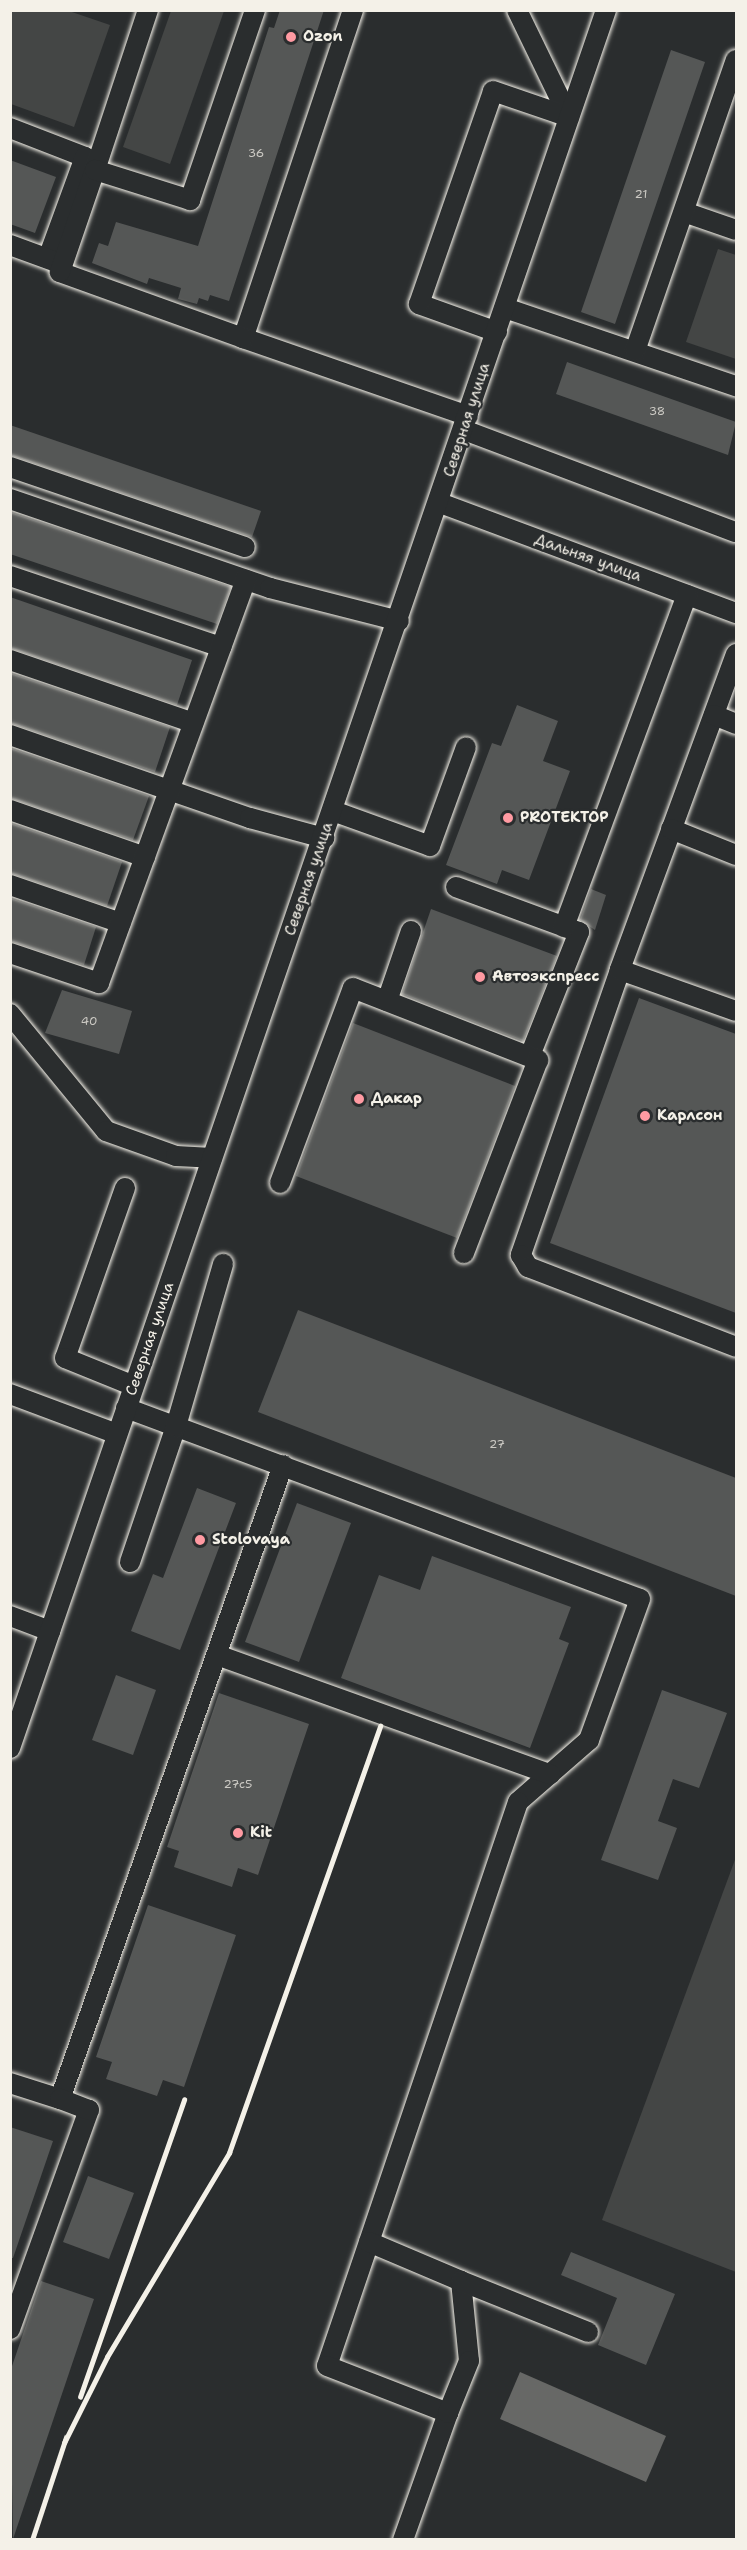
<!DOCTYPE html>
<html>
<head>
<meta charset="utf-8">
<style>
  body { margin:0 }
  #map { position:relative; width:747px; height:2550px; overflow:hidden; background:#2a2d2e; font-family:"Shantell Sans",sans-serif }
  div>[style] { position:absolute }
  [style*='--x'] { left:calc(var(--x)*1px); top:calc(var(--y)*1px); width:calc(var(--w)*1px); rotate:calc(var(--a)*1deg) }
  .green>* { inset:0; background:#444645 }
  .water>* { inset:0; background:#676866 }
  .building>* { inset:0; background:#555756 }
  .roads { filter:drop-shadow(0 0 2px #f4f1e8) drop-shadow(0 0 2px #f4f1e8) }
  .minor>* { height:20px; margin:-10px; padding:0 10px; transform-origin:10px; border-radius:10px; background:#2a2d2e }
  .rail>* { height:4.5px; margin:-2.25px; padding:0 2.25px; transform-origin:2.25px; border-radius:2.25px; background:#f4f1e8 }
  .dots>* { width:16px; height:16px; translate:-50% -50%; box-sizing:border-box; border:3px solid #2a2d2e; border-radius:50% }
  span { translate:-50% -50%; white-space:nowrap; text-align:center; line-height:1.15; -webkit-text-stroke:4.5px #2a2d2e; paint-order:stroke }
  .number-label { font-size:12px; color:#cccac4 }
  .number-label span { -webkit-text-stroke-width:0 }
  .poi-label { font-size:15px; color:#f4f1e8; font-weight:700 }
  .left { translate:0 -50%; text-align:left }
  .street-label { font-size:15px; color:#f4f1e8 }
  .frame { position:absolute; inset:0; border:12px solid #f4f1e8; pointer-events:none }
</style>
</head>
<body>
<div id="map">
  <div class="green">
    <i style="clip-path:polygon(11px 10px,69px 11px,110px 25px,74px 127px,11px 104px)"></i>
    <i style="clip-path:polygon(171px 11px,224px 11px,170px 164px,123px 147px)"></i>
    <i style="clip-path:polygon(718px 249px,736px 255px,736px 359px,686px 342px)"></i>
    <i style="clip-path:polygon(736px 1857px,736px 2272px,602px 2220px)"></i>
  </div>
  <div class="water">
    <i style="clip-path:polygon(520px 2372px,666px 2436px,646px 2482px,500px 2419px)"></i>
  </div>
  <div class="building">
    <i style="clip-path:polygon(280px 10px,324px 10px,229px 301px,210px 295px,208px 301px,199px 298px,197px 304px,178px 299px,181px 288px,149px 278px,147px 284px,92px 263px,99px 243px,108px 246px,116px 222px,198px 246px,269px 27px,274px 28px)"></i>
    <i style="clip-path:polygon(671px 50px,705px 62px,615px 324px,581px 312px)"></i>
    <i style="clip-path:polygon(10px 160px,56px 177px,35px 233px,10px 224px)"></i>
    <i style="clip-path:polygon(567px 362px,736px 422px,728px 455px,556px 394px)"></i>
    <i style="clip-path:polygon(10px 425px,261px 511px,252px 537px,10px 455px)"></i>
    <i style="clip-path:polygon(10px 512px,231px 587px,217px 624px,10px 554px)"></i>
    <i style="clip-path:polygon(10px 597px,192px 660px,177px 705px,10px 648px)"></i>
    <i style="clip-path:polygon(10px 673px,170px 727px,155px 772px,10px 723px)"></i>
    <i style="clip-path:polygon(517px 705px,558px 721px,543px 761px,570px 771px,529px 880px,502px 870px,497px 884px,446px 865px,492px 743px,501px 746px)"></i>
    <i style="clip-path:polygon(10px 748px,149px 796px,133px 840px,10px 798px)"></i>
    <i style="clip-path:polygon(10px 823px,122px 862px,107px 906px,10px 873px)"></i>
    <i style="clip-path:polygon(591px 889px,606px 895px,595px 930px,580px 920px)"></i>
    <i style="clip-path:polygon(10px 898px,96px 927px,84px 965px,10px 941px)"></i>
    <i style="clip-path:polygon(431px 909px,557px 956px,523px 1041px,402px 994px)"></i>
    <i style="clip-path:polygon(62px 990px,132px 1011px,119px 1054px,45px 1033px)"></i>
    <i style="clip-path:polygon(639px 998px,736px 1034px,736px 1313px,550px 1243px)"></i>
    <i style="clip-path:polygon(353px 1023px,515px 1086px,457px 1238px,296px 1176px)"></i>
    <i style="clip-path:polygon(298px 1310px,736px 1478px,736px 1596px,258px 1412px)"></i>
    <i style="clip-path:polygon(197px 1488px,236px 1503px,180px 1650px,131px 1631px,153px 1574px,163px 1578px)"></i>
    <i style="clip-path:polygon(297px 1503px,351px 1523px,299px 1662px,245px 1642px)"></i>
    <i style="clip-path:polygon(432px 1556px,571px 1607px,559px 1639px,569px 1643px,530px 1748px,341px 1678px,379px 1575px,420px 1590px)"></i>
    <i style="clip-path:polygon(116px 1675px,156px 1690px,133px 1755px,92px 1740px)"></i>
    <i style="clip-path:polygon(662px 1690px,727px 1713px,699px 1788px,673px 1779px,658px 1821px,677px 1828px,658px 1880px,601px 1860px)"></i>
    <i style="clip-path:polygon(219px 1693px,309px 1724px,258px 1875px,238px 1868px,232px 1887px,174px 1867px,179px 1851px,167px 1847px)"></i>
    <i style="clip-path:polygon(148px 1905px,236px 1935px,184px 2087px,163px 2080px,157px 2096px,106px 2079px,112px 2062px,96px 2057px)"></i>
    <i style="clip-path:polygon(10px 2127px,53px 2141px,13px 2258px,10px 2258px)"></i>
    <i style="clip-path:polygon(88px 2176px,134px 2193px,109px 2259px,63px 2242px)"></i>
    <i style="clip-path:polygon(571px 2252px,675px 2294px,646px 2365px,598px 2345px,617px 2298px,561px 2275px)"></i>
    <i style="clip-path:polygon(41px 2281px,94px 2299px,13px 2539px,10px 2372px)"></i>
  </div>
  <div class="roads">
    <div class="minor">
      <i style="--x:353;--y:10;--w:346;--a:108.5"></i>
      <i style="--x:243;--y:338;--w:238;--a:19.1"></i>
      <i style="--x:517;--y:10;--w:119;--a:64.1"></i>
      <i style="--x:10;--y:128;--w:80;--a:21.1"></i>
      <i style="--x:85;--y:157;--w:108;--a:110.1"></i>
      <i style="--x:95;--y:170;--w:169;--a:-71.7"></i>
      <i style="--x:684;--y:212;--w:55;--a:19.1"></i>
      <i style="--x:10;--y:245;--w:52;--a:20.2"></i>
      <i style="--x:505;--y:308;--w:244;--a:18.7"></i>
      <i style="--x:497;--y:332;--w:83;--a:-160.3"></i>
      <i style="--x:419;--y:304;--w:225;--a:-70.8"></i>
      <i style="--x:493;--y:91;--w:80;--a:18.9"></i>
      <i style="--x:243;--y:338;--w:195;--a:-160.2"></i>
      <i style="--x:60;--y:272;--w:108;--a:-71.1"></i>
      <i style="--x:95;--y:170;--w:100;--a:17.5"></i>
      <i style="--x:190;--y:200;--w:201;--a:-71.1"></i>
      <i style="--x:635;--y:351;--w:308;--a:-70.9"></i>
      <i style="--x:464;--y:430;--w:290;--a:20.6"></i>
      <i style="--x:10;--y:467;--w:248;--a:18.8"></i>
      <i style="--x:10;--y:499;--w:275;--a:18.9"></i>
      <i style="--x:270;--y:588;--w:133;--a:14.3"></i>
      <i style="--x:440;--y:503;--w:316;--a:20.4"></i>
      <i style="--x:10;--y:576;--w:223;--a:18.6"></i>
      <i style="--x:736;--y:654;--w:337;--a:110.2"></i>
      <i style="--x:620;--y:970;--w:302;--a:109.2"></i>
      <i style="--x:521;--y:1255;--w:14;--a:60"></i>
      <i style="--x:528;--y:1267;--w:223;--a:21"></i>
      <i style="--x:10;--y:660;--w:194;--a:18.9"></i>
      <i style="--x:714;--y:715;--w:24;--a:22"></i>
      <i style="--x:10;--y:735;--w:254;--a:19.1"></i>
      <i style="--x:250;--y:818;--w:77;--a:15.1"></i>
      <i style="--x:10;--y:810;--w:143;--a:19.2"></i>
      <i style="--x:333;--y:811;--w:103;--a:19.8"></i>
      <i style="--x:430;--y:846;--w:105;--a:-70"></i>
      <i style="--x:671;--y:829;--w:70;--a:21.8"></i>
      <i style="--x:10;--y:885;--w:117;--a:18.9"></i>
      <i style="--x:456;--y:887;--w:131;--a:20.1"></i>
      <i style="--x:579;--y:932;--w:133;--a:111.6"></i>
      <i style="--x:564;--y:927;--w:354;--a:-69.7"></i>
      <i style="--x:10;--y:953;--w:94;--a:18.6"></i>
      <i style="--x:99;--y:983;--w:429;--a:-70"></i>
      <i style="--x:620;--y:970;--w:123;--a:19.5"></i>
      <i style="--x:387;--y:1001;--w:74;--a:-71.1"></i>
      <i style="--x:10;--y:1014;--w:151;--a:50.6"></i>
      <i style="--x:106;--y:1131;--w:74;--a:19.7"></i>
      <i style="--x:176;--y:1156;--w:36;--a:3"></i>
      <i style="--x:280;--y:1183;--w:208;--a:-69.5"></i>
      <i style="--x:353;--y:988;--w:199;--a:21.3"></i>
      <i style="--x:538;--y:1060;--w:207;--a:111"></i>
      <i style="--x:125;--y:1188;--w:180;--a:109.4"></i>
      <i style="--x:65;--y:1358;--w:74;--a:22.1"></i>
      <i style="--x:10;--y:1394;--w:114;--a:20.5"></i>
      <i style="--x:126;--y:1408;--w:548;--a:20.38"></i>
      <i style="--x:640;--y:1599;--w:150;--a:109.9"></i>
      <i style="--x:589;--y:1740;--w:94;--a:138.9"></i>
      <i style="--x:518;--y:1802;--w:595;--a:108.71"></i>
      <i style="--x:327;--y:2366;--w:130;--a:21.2"></i>
      <i style="--x:448;--y:2413;--w:135;--a:109.5"></i>
      <i style="--x:130;--y:1562;--w:144;--a:-71.3"></i>
      <i style="--x:176;--y:1426;--w:169;--a:-73.8"></i>
      <i style="--x:10;--y:1616;--w:43;--a:20.6"></i>
      <i style="--x:217;--y:1655;--w:354;--a:19.7"></i>
      <i style="--x:10;--y:1748;--w:1837;--a:-71.07"></i>
      <i style="--x:10;--y:2083;--w:52;--a:17.7"></i>
      <i style="--x:60;--y:2099;--w:672;--a:-70.62"></i>
      <i style="--x:369;--y:2242;--w:100;--a:23"></i>
      <i style="--x:461;--y:2281;--w:80;--a:84.3"></i>
      <i style="--x:469;--y:2361;--w:56;--a:112"></i>
      <i style="--x:461;--y:2281;--w:137;--a:21.9"></i>
      <i style="--x:10;--y:2329;--w:233;--a:-70.2"></i>
      <i style="--x:89;--y:2110;--w:31;--a:-159"></i>
    </div>
  </div>
  <div class="rail">
    <i style="--x:80;--y:2397;--w:315;--a:-70.7"></i>
    <i style="--x:64;--y:2443;--w:96;--a:-63.4"></i>
    <i style="--x:107;--y:2357;--w:238;--a:-59.1"></i>
    <i style="--x:229;--y:2153;--w:453;--a:-70.5"></i>
    <i style="--x:32;--y:2540;--w:108;--a:-71.7"></i>
  </div>
  <div class="dots">
    <i style="left:291px;top:37px;background:#ff9aa2"></i>
    <i style="left:508px;top:818px;background:#ff9aa2"></i>
    <i style="left:480px;top:977px;background:#ff9aa2"></i>
    <i style="left:359px;top:1099px;background:#ff9aa2"></i>
    <i style="left:645px;top:1116px;background:#ff9aa2"></i>
    <i style="left:200px;top:1540px;background:#ff9aa2"></i>
    <i style="left:238px;top:1833px;background:#ff9aa2"></i>
  </div>
  <div class="number-label">
    <span style="left:256px;top:154px">36</span>
    <span style="left:641px;top:195px">21</span>
    <span style="left:657px;top:412px">38</span>
    <span style="left:89px;top:1022px">40</span>
    <span style="left:497px;top:1445px">27</span>
    <span style="left:238px;top:1785px">27с5</span>
  </div>
  <div class="poi-label">
    <span class="left" style="left:303px;top:37px">Ozon</span>
    <span class="left" style="left:520px;top:818px">PROТЕКТОР</span>
    <span class="left" style="left:492px;top:977px">Автоэкспресс</span>
    <span class="left" style="left:371px;top:1099px">Дакар</span>
    <span class="left" style="left:657px;top:1116px">Карлсон</span>
    <span class="left" style="left:212px;top:1540px">Stolovaya</span>
    <span class="left" style="left:250px;top:1833px">Kit</span>
  </div>
  <div class="street-label">
    <span style="left:467px;top:420px;rotate:-72deg">Северная улица</span>
    <span style="left:588px;top:558px;rotate:20deg">Дальняя улица</span>
    <span style="left:309px;top:879px;rotate:-71deg">Северная улица</span>
    <span style="left:150px;top:1339px;rotate:-71deg">Северная улица</span>
  </div>
  <div class="frame"></div>
</div>
</body>
</html>
